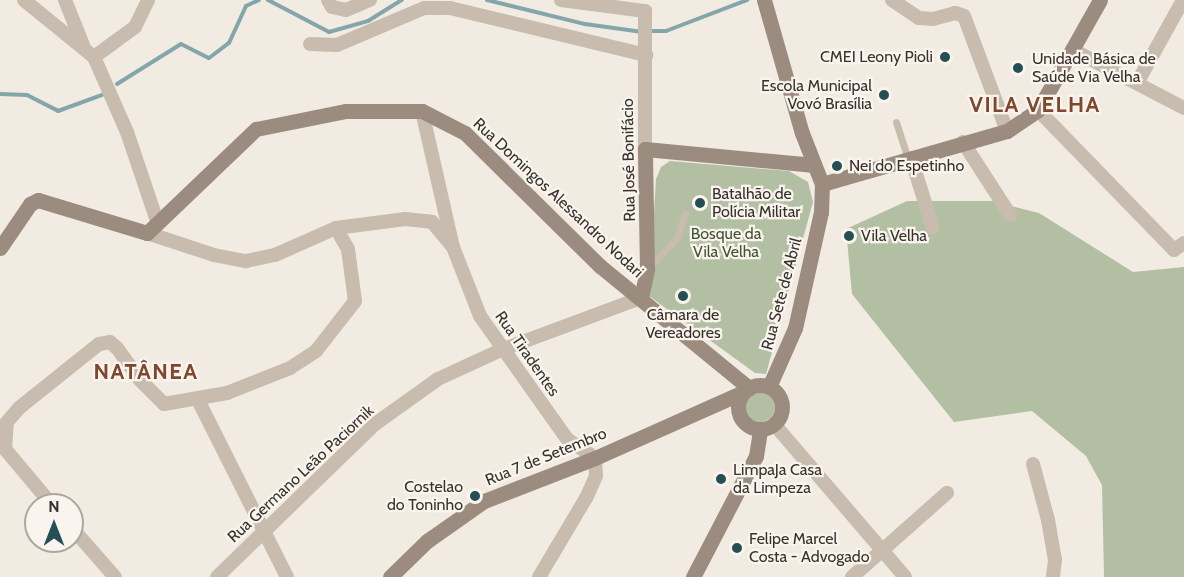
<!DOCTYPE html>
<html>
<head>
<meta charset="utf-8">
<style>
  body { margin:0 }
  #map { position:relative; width:1184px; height:577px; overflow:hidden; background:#f1ebe2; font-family:Cabin,sans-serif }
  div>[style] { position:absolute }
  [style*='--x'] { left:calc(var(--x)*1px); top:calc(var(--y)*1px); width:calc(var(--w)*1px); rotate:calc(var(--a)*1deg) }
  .green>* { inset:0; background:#b3bfa3 }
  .round { border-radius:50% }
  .stream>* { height:4px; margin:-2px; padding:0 2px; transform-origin:2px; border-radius:2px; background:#84a6ab }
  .lane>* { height:7px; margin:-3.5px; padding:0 3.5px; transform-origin:3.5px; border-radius:3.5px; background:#c8bcaf }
  .street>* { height:14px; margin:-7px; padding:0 7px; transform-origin:7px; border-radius:7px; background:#c8bcaf }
  .secondary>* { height:15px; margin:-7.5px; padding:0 7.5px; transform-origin:7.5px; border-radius:7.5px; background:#9c8c80 }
  .secondary>.ring { margin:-7.5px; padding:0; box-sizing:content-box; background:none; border:15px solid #9c8c80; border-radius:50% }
  .dots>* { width:16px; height:16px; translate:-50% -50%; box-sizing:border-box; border:3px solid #f9f5ee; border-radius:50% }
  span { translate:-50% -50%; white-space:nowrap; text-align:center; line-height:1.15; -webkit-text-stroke:4.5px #f9f5ee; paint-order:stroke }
  .poi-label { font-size:16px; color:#38312c }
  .right { translate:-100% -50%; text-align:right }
  .left { translate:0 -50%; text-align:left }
  .street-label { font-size:16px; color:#38312c }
  .park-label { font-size:16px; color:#455333 }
  .district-label { font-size:22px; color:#7e472e; font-weight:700; letter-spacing:1.5px }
  .north { position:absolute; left:24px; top:493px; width:60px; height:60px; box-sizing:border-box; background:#f9f5ee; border:2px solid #aca7a0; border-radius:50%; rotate:0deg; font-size:16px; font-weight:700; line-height:24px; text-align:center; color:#38312c }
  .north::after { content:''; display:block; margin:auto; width:21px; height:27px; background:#264e55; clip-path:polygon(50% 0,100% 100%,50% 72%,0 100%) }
</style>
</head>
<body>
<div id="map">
  <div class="green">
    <i style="clip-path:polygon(670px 161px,789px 171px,808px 182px,813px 202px,766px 374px,755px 373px,649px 296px,656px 179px,661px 167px)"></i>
    <i style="clip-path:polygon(907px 201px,992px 201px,1039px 213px,1133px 272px,1184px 267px,1184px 577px,1104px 577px,1102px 485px,1086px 456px,1032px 411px,954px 422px,852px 294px,846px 229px)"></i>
    <i class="round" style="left:745px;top:392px;width:30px;height:30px"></i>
  </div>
  <div class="stream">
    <i style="--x:268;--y:0;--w:69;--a:27.7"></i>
    <i style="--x:329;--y:32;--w:41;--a:-15.8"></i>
    <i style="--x:368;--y:21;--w:40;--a:-32"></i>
    <i style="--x:487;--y:0;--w:101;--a:13.8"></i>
    <i style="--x:585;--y:24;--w:58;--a:8"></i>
    <i style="--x:649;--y:31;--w:17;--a:0"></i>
    <i style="--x:666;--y:31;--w:87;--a:-20.9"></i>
    <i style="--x:117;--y:84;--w:75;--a:-32"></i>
    <i style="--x:181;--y:44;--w:31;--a:27"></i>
    <i style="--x:209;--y:58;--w:25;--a:-37"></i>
    <i style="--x:229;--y:43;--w:41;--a:-65.3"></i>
    <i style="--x:246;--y:6;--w:14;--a:-25"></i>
    <i style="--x:0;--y:94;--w:27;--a:2"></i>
    <i style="--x:27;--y:95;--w:35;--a:27"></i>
    <i style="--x:58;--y:111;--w:47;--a:-20"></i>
  </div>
  <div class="lane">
    <i style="--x:896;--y:122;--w:39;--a:72"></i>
    <i style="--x:647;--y:269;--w:43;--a:-45.9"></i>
    <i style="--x:677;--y:238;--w:26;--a:-72"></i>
  </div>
  <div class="street">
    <i style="--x:24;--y:0;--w:90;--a:39.2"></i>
    <i style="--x:94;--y:57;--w:82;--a:66.3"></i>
    <i style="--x:127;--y:132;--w:94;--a:71.4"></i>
    <i style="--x:65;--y:0;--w:48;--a:68.2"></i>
    <i style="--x:328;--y:0;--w:8;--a:60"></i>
    <i style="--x:332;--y:7;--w:14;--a:12"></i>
    <i style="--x:346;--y:10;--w:26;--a:-23"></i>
    <i style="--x:561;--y:0;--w:85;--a:7.5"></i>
    <i style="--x:645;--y:11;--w:138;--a:90"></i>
    <i style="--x:892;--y:0;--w:32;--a:34"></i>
    <i style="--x:919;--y:18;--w:14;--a:4"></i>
    <i style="--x:933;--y:19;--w:23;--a:-15"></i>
    <i style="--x:955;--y:13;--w:9;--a:18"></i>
    <i style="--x:964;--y:16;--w:123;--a:69.5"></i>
    <i style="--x:310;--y:44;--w:27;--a:2"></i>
    <i style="--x:337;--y:45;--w:95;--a:-23"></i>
    <i style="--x:424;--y:8;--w:26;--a:0"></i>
    <i style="--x:450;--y:8;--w:202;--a:13.5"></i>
    <i style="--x:1073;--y:50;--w:125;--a:27.6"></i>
    <i style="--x:94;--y:57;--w:51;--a:-36.2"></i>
    <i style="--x:135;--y:27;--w:30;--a:-64"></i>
    <i style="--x:1137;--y:83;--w:95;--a:-61"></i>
    <i style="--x:1038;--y:110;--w:195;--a:45.8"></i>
    <i style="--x:1174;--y:250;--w:12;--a:-35"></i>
    <i style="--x:422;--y:111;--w:139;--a:77.2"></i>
    <i style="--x:453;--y:247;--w:74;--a:68.6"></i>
    <i style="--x:480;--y:316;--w:151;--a:54.7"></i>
    <i style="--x:567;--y:439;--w:34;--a:34"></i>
    <i style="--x:595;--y:458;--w:18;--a:87"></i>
    <i style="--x:596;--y:476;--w:24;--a:114"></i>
    <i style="--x:586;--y:498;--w:92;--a:120.7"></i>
    <i style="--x:963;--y:142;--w:87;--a:57.2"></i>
    <i style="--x:911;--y:158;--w:73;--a:72.6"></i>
    <i style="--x:147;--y:233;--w:71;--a:18.2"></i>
    <i style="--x:214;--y:255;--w:33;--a:11"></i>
    <i style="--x:246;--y:261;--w:30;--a:-12"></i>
    <i style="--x:275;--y:255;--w:67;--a:-23.9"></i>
    <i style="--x:336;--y:228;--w:70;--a:-7.4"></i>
    <i style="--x:405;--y:219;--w:27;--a:6"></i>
    <i style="--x:432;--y:222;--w:30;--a:50"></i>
    <i style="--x:198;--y:400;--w:198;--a:63.3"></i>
    <i style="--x:774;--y:424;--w:201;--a:49.4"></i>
    <i style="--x:1033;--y:464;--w:58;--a:75"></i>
    <i style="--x:1048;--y:520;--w:41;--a:80.1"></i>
    <i style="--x:1055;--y:560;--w:17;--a:97"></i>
    <i style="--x:52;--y:505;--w:73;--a:-130"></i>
    <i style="--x:5;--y:449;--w:27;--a:-86"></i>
    <i style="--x:7;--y:422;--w:18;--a:-49"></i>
    <i style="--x:19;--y:408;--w:102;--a:-38.7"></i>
    <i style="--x:99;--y:344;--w:11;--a:-10"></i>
    <i style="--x:110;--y:342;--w:9;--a:41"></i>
    <i style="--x:117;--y:348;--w:39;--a:54"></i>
    <i style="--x:140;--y:380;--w:34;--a:45"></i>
    <i style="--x:164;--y:404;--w:64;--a:-9.9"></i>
    <i style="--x:227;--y:393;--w:68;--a:-21.6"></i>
    <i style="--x:290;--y:368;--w:31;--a:-33"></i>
    <i style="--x:316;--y:351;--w:63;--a:-52"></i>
    <i style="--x:355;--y:301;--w:52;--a:-97.7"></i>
    <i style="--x:348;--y:249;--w:24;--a:-120"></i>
    <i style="--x:72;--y:528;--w:65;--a:48.7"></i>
    <i style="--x:217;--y:577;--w:220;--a:-44.1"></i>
    <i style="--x:375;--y:424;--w:77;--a:-35.5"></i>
    <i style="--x:438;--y:379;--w:69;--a:-24.7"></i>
    <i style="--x:501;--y:350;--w:149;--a:-20.4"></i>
    <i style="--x:852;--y:577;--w:127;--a:-41.5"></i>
  </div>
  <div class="secondary">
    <i style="--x:764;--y:0;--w:138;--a:74.1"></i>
    <i style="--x:802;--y:133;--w:55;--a:68.6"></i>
    <i style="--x:822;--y:184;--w:28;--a:92"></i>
    <i style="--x:821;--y:212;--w:119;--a:102.6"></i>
    <i style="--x:795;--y:328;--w:64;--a:113.8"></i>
    <i style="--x:822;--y:184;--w:192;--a:-16"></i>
    <i style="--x:1007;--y:131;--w:37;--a:-34"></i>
    <i style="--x:1038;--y:110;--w:126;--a:-60.6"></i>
    <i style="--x:0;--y:248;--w:53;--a:-55.7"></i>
    <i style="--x:30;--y:204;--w:9;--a:-27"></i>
    <i style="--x:38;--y:200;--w:114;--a:16.8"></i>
    <i style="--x:147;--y:233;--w:151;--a:-43.7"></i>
    <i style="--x:256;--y:129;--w:92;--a:-11.3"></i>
    <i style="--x:346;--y:111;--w:76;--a:0"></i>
    <i style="--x:422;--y:111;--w:48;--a:27.1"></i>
    <i style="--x:465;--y:133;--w:190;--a:44.6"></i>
    <i style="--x:600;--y:266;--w:193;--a:39.3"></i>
    <i style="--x:641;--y:298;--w:30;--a:-78"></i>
    <i style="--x:647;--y:269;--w:120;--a:-91"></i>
    <i style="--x:645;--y:149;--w:170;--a:5.4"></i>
    <i class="ring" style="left:738px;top:385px;width:29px;height:29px"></i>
    <i style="--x:390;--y:577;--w:52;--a:-44.2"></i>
    <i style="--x:427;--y:541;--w:70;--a:-35.1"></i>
    <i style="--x:484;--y:501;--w:119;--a:-21.2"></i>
    <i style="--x:595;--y:458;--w:162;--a:-24"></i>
    <i style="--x:693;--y:577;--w:136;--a:-62.5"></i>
    <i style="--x:756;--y:456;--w:26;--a:-81"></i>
  </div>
  <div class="dots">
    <i style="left:945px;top:57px;background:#264e55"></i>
    <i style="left:1018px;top:68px;background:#264e55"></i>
    <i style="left:884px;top:95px;background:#264e55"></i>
    <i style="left:837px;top:166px;background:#264e55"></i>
    <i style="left:700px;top:203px;background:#264e55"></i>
    <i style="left:849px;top:236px;background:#264e55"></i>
    <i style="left:683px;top:296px;background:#264e55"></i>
    <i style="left:721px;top:479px;background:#264e55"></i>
    <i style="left:475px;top:496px;background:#264e55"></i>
    <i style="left:737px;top:548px;background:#264e55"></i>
  </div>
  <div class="poi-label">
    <span class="right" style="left:933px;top:57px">CMEI Leony Pioli</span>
    <span class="left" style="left:1032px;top:68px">Unidade Básica de<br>Saúde Via Velha</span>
    <span class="right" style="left:872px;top:95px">Escola Municipal<br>Vovó Brasília</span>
    <span class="left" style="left:849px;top:166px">Nei do Espetinho</span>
    <span class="left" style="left:712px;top:203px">Batalhão de<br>Polícia Militar</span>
    <span class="left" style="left:861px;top:236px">Vila Velha</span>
    <span style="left:683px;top:324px">Câmara de<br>Vereadores</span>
    <span class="left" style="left:733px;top:479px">LimpaJa Casa<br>da Limpeza</span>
    <span class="right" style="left:463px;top:496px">Costelao<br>do Toninho</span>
    <span class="left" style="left:749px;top:548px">Felipe Marcel<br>Costa - Advogado</span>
  </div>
  <div class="street-label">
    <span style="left:629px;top:160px;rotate:-91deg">Rua José Bonifácio</span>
    <span style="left:558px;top:198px;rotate:43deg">Rua Domingos Alessandro Nodari</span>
    <span style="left:782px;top:294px;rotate:-75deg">Rua Sete de Abril</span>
    <span style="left:527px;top:354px;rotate:55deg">Rua Tiradentes</span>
    <span style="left:546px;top:457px;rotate:-22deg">Rua 7 de Setembro</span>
    <span style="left:301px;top:474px;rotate:-43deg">Rua Germano Leão Paciornik</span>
  </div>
  <div class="park-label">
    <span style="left:726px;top:243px">Bosque da<br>Vila Velha</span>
  </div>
  <div class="district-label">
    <span style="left:1035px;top:105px">VILA VELHA</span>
    <span style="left:146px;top:372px">NATÂNEA</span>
  </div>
  <div class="north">N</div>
</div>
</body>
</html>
